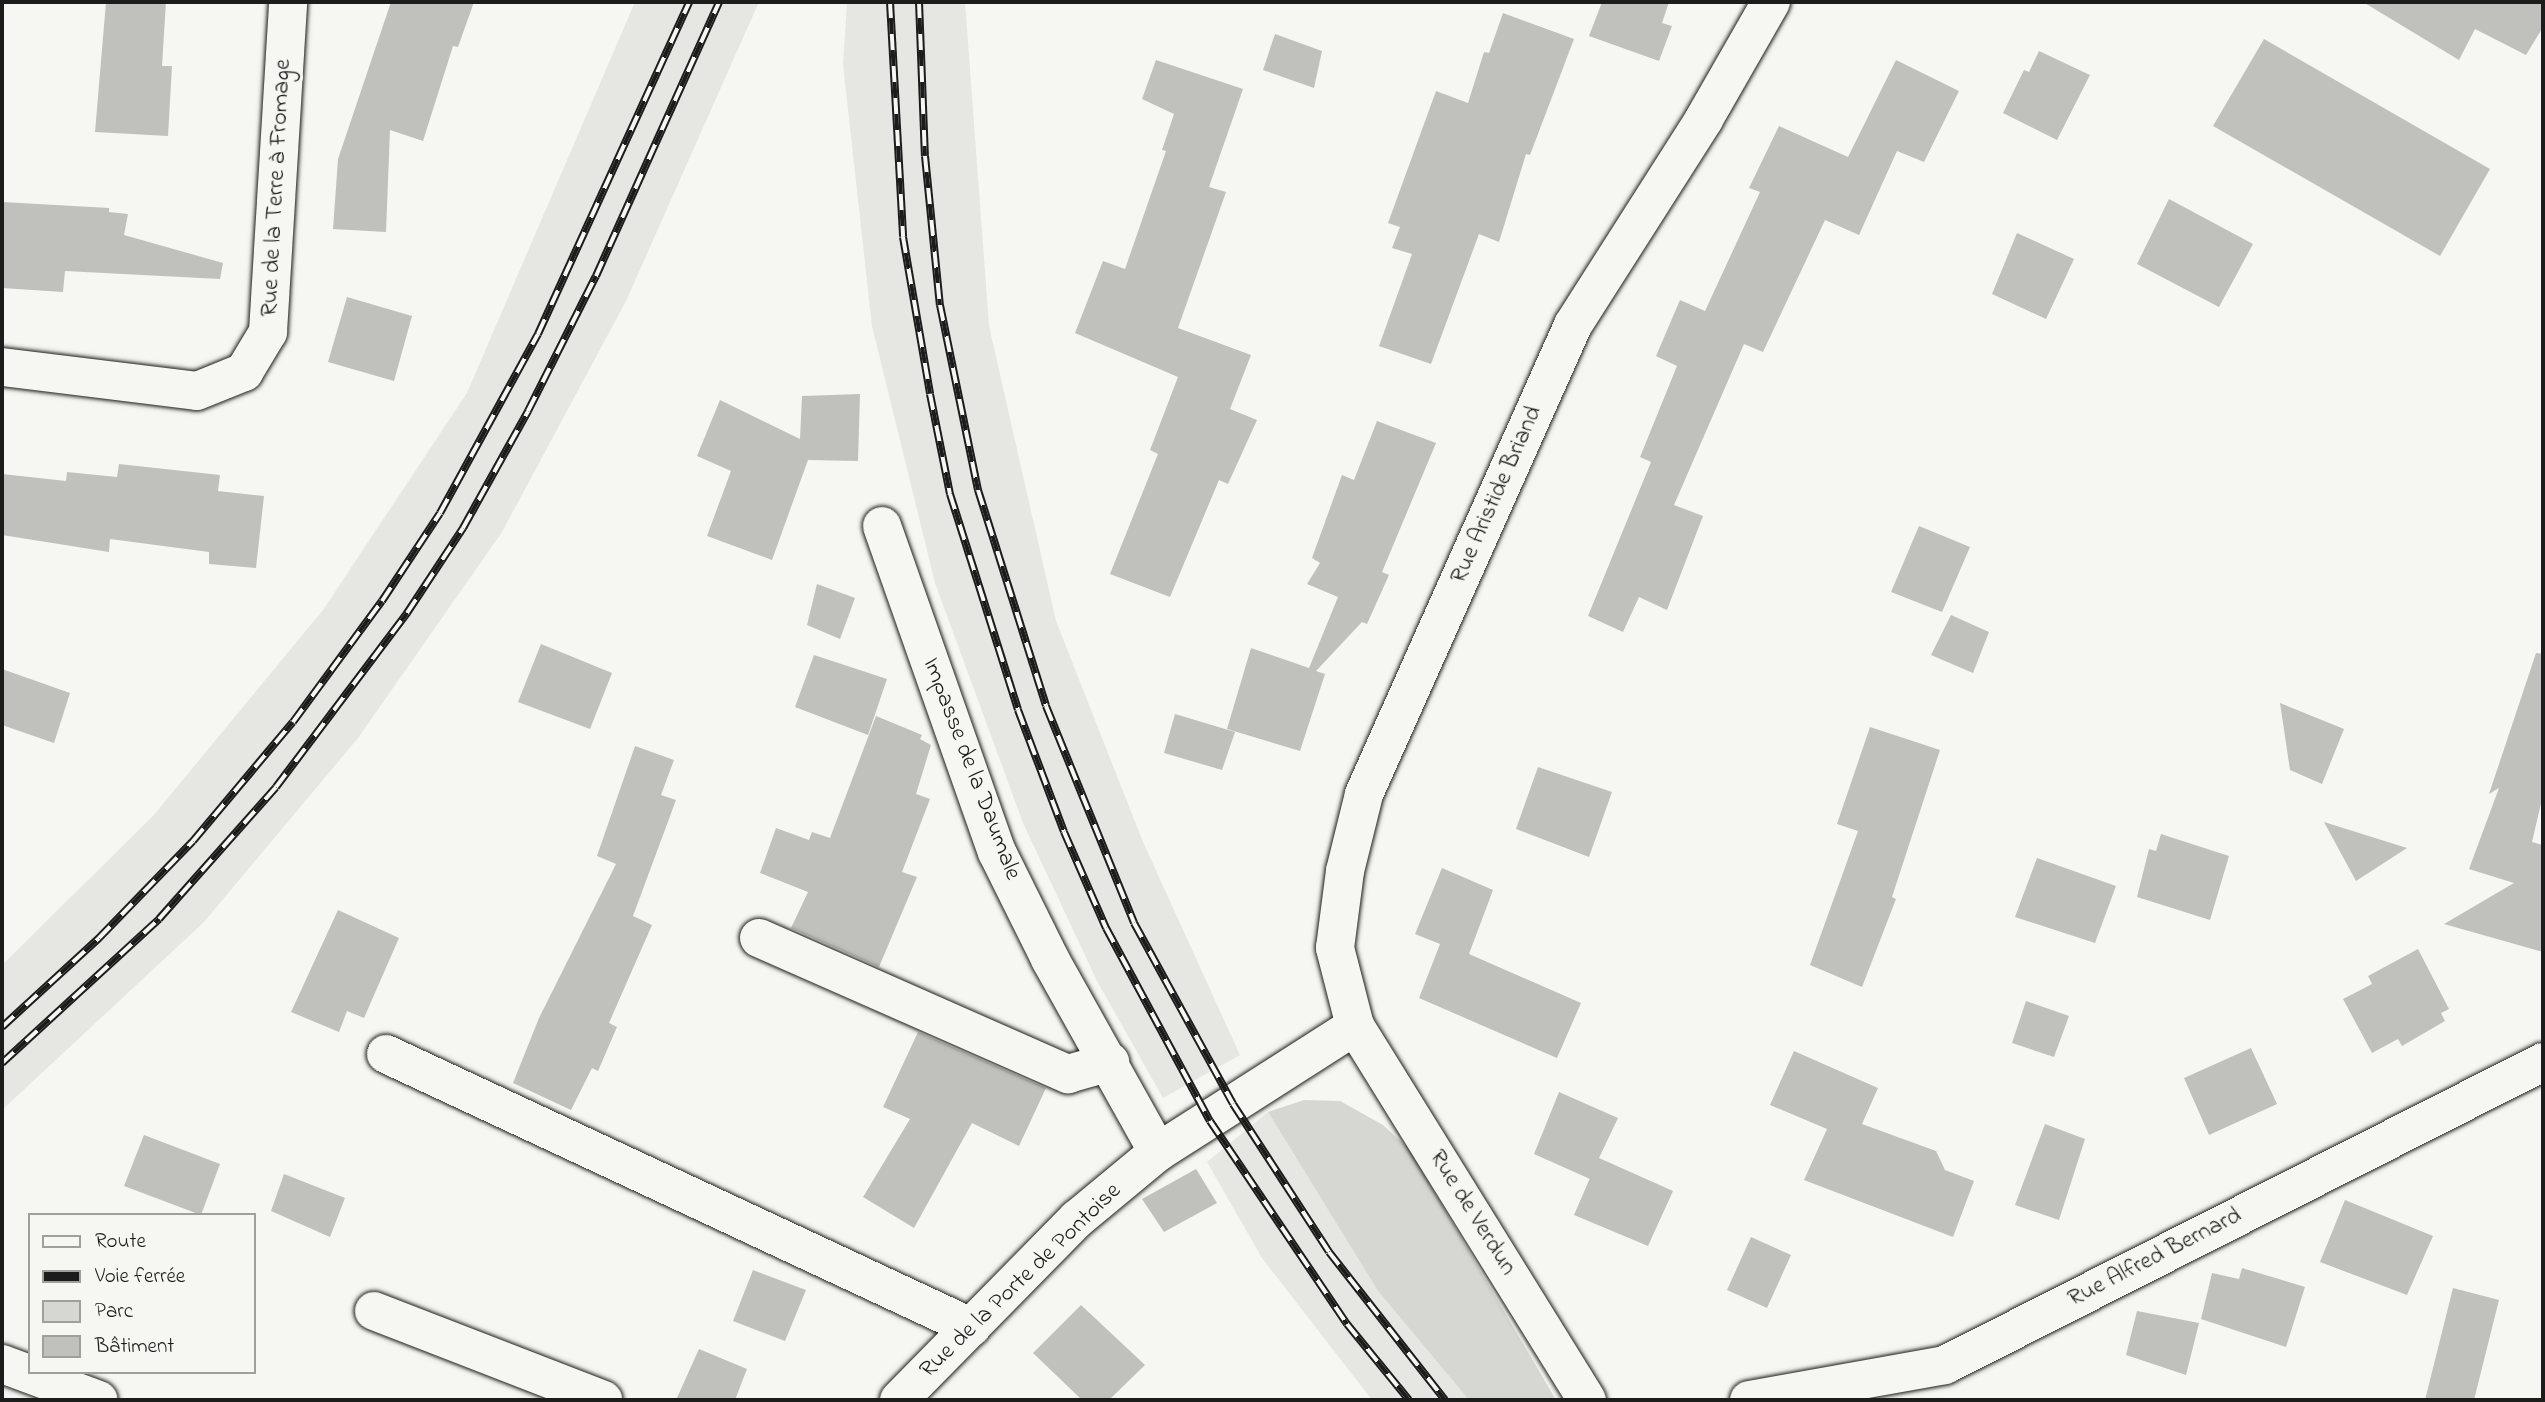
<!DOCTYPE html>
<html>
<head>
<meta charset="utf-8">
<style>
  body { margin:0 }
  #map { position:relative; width:2545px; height:1402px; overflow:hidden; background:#f6f6f2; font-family:"Indie Flower",sans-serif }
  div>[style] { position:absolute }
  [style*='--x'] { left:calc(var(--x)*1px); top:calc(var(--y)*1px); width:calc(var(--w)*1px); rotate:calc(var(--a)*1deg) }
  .built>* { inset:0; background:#e6e6e2 }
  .green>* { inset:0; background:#d6d6d2 }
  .building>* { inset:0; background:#c0c0bd }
  .roads { filter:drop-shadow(0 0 2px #1c1c1c) drop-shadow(0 0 2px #1c1c1c) }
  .minor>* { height:38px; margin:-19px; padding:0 19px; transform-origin:19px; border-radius:19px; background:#f6f6f2 }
  .rail>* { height:8px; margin-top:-4px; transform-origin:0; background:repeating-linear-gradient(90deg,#f6f6f2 0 16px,#1c1c1c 0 32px); box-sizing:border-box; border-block:2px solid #1c1c1c }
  span { translate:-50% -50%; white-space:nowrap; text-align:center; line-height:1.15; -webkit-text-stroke:6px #f6f6f2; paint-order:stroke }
  .street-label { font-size:24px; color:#1c1c1c }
  .frame { position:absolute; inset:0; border:4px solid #1c1c1c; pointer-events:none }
  .legend { position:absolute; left:28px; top:1213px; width:228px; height:161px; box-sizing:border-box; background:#f6f6f2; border:2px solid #9f9f9c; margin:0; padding:9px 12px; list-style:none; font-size:21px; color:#1c1c1c }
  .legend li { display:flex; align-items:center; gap:14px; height:35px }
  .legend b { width:35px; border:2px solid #9f9f9c }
</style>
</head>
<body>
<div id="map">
  <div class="built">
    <i style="clip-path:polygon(635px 2px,759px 2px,626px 301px,502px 532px,358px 738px,204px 922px,2px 1110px,2px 965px,153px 816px,323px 610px,467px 393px)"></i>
    <i style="clip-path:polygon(847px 2px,965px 2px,989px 326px,1056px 621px,1143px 842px,1240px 1055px,1163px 1098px,1097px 981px,1023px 823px,935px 583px,872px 326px,843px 64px)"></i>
    <i style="clip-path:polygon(1268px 1112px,1378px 1291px,1469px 1400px,1372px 1400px,1262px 1258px,1207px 1162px)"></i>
  </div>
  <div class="green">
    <i style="clip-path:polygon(1304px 1100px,1340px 1101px,1383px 1125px,1409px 1149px,1556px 1400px,1469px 1400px,1378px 1291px,1268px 1112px)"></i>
  </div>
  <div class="building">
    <i style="clip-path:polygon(106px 2px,166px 2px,162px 66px,172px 66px,168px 136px,95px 132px)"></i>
    <i style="clip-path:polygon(391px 2px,474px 2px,458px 47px,453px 46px,423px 141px,390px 130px,386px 232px,333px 229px,338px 159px)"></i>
    <i style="clip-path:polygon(1602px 2px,1669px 2px,1662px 23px,1672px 26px,1659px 61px,1589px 36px)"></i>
    <i style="clip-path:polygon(2363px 2px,2543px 2px,2543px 27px,2526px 55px,2475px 29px,2459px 60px)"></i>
    <i style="clip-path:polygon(1503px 13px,1574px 39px,1530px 155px,1526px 154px,1499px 242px,1479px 234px,1431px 364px,1379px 346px,1412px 254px,1392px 248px,1400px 227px,1388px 223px,1436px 91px,1468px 103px,1484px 52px,1489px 53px)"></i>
    <i style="clip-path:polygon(1275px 34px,1322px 51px,1314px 88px,1263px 70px)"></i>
    <i style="clip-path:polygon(2264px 39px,2490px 169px,2440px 256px,2213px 126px)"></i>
    <i style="clip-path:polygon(2039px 51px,2090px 75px,2057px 140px,2003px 113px,2024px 70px,2029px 72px)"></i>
    <i style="clip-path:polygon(1156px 60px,1243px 89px,1209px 187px,1226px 192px,1178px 328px,1251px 355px,1230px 409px,1257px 420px,1228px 484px,1219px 480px,1170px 597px,1110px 574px,1158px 454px,1150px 450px,1178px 377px,1075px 333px,1103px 261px,1125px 269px,1166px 151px,1162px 150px,1174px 114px,1142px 99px)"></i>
    <i style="clip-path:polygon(1896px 60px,1959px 91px,1924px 162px,1897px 151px,1859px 235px,1825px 220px,1763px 352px,1744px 344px,1674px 505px,1703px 516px,1667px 610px,1639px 597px,1623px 632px,1588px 616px,1651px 462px,1640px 457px,1677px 366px,1656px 356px,1680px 300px,1705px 311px,1760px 192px,1749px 188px,1779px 126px,1848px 157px)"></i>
    <i style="clip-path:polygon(2169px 199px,2253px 244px,2219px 307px,2137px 264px)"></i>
    <i style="clip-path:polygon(2px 202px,109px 208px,109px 212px,128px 214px,124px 235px,223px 263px,220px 279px,65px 271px,63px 292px,2px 288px)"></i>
    <i style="clip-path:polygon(2017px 233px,2074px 259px,2046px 319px,1992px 294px)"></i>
    <i style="clip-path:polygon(347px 297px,412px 316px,394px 381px,328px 362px)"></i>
    <i style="clip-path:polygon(860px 394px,858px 461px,808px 460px,772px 560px,707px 536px,731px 471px,697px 456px,720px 400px,800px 439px,802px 396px)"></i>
    <i style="clip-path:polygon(1377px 421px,1436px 443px,1382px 572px,1389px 575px,1367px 624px,1362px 622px,1316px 671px,1325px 674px,1300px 751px,1227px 729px,1251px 648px,1309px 668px,1338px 597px,1307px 584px,1320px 563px,1312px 558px,1342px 475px,1354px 480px)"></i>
    <i style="clip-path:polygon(119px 464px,220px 475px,218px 491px,264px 496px,256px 568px,209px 564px,209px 552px,110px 539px,109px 552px,2px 535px,2px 474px,66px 481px,67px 472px,117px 477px)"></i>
    <i style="clip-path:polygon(1919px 526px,1970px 547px,1942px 612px,1891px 592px)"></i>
    <i style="clip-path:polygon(817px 584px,855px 598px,840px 639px,807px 625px)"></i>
    <i style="clip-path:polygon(1951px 615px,1989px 632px,1973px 673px,1931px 655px)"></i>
    <i style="clip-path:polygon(541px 644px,612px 673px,590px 729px,518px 702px)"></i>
    <i style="clip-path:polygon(2536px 653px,2543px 654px,2543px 795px,2532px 842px,2543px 845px,2543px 952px,2444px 924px,2514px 883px,2469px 869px,2499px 788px,2489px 794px)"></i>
    <i style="clip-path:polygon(814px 655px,887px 679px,868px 735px,795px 707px)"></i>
    <i style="clip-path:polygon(2px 669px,70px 693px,54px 743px,2px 725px)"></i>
    <i style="clip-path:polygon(2280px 703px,2344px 729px,2322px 784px,2290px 770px)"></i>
    <i style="clip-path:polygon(1175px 714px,1235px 732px,1222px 770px,1164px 753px)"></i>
    <i style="clip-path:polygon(876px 716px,922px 735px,920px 739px,931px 745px,916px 794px,930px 799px,902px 872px,917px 877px,879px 967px,791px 928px,808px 892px,760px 873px,776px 828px,809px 840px,812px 832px,830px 838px)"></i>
    <i style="clip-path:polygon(1870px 727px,1940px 750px,1892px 897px,1896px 899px,1862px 987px,1810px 965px,1858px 831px,1837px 824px)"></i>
    <i style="clip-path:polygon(635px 746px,674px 760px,661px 795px,676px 800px,633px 916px,652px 925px,609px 1023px,617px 1027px,598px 1071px,592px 1068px,571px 1110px,513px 1083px,539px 1018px,616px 864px,597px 856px)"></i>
    <i style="clip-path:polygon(1538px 767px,1612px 792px,1589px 857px,1516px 829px)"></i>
    <i style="clip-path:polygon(2324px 822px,2407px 848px,2356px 881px)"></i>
    <i style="clip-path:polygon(2161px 834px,2229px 856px,2210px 920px,2137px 897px,2149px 849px,2156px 851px)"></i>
    <i style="clip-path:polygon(2037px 858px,2116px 886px,2095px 943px,2015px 917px)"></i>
    <i style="clip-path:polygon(1442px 868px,1493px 890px,1469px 954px,1581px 1003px,1557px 1058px,1419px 998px,1440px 944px,1415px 934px)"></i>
    <i style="clip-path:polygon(338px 910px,399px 938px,364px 1018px,347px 1011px,339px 1032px,291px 1012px)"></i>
    <i style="clip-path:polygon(2418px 949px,2449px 1009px,2441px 1013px,2445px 1021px,2402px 1046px,2398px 1039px,2372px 1053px,2343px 999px,2372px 984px,2368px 976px)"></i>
    <i style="clip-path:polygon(2026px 1001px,2069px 1016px,2054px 1057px,2012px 1043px)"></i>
    <i style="clip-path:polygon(918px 1032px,1046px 1088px,1019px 1146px,972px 1123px,914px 1228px,863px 1197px,910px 1119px,883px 1107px)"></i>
    <i style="clip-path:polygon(2251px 1048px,2277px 1104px,2209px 1135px,2184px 1078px)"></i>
    <i style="clip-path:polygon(1794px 1051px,1878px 1088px,1862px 1124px,1936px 1151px,1945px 1170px,1974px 1181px,1953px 1237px,1804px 1180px,1827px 1129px,1770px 1105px)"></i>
    <i style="clip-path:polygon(1559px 1092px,1618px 1118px,1599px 1158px,1673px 1191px,1648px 1246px,1574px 1215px,1593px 1171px,1590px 1179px,1534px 1154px)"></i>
    <i style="clip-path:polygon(2045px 1124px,2085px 1139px,2059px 1220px,2015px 1205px)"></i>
    <i style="clip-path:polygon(144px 1135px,220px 1164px,201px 1215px,124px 1186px)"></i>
    <i style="clip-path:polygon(1196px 1169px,1217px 1203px,1164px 1232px,1142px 1199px)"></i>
    <i style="clip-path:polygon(284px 1174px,345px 1198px,330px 1237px,271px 1211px)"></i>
    <i style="clip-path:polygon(2345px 1200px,2433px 1236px,2407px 1295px,2320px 1262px)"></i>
    <i style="clip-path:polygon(1751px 1237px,1791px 1255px,1767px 1308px,1727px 1290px)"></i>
    <i style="clip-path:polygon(2242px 1268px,2305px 1287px,2286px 1347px,2201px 1319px,2212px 1273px,2239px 1279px)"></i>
    <i style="clip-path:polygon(753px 1270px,806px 1290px,785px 1341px,733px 1321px)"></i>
    <i style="clip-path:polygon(2453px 1288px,2499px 1300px,2474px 1400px,2425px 1400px)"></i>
    <i style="clip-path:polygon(1081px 1305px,1145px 1365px,1109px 1400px,1082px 1400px,1033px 1353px)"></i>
    <i style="clip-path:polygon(2137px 1311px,2199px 1323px,2186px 1375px,2126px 1355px)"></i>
    <i style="clip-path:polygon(699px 1349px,747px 1369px,735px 1400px,676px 1400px)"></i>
  </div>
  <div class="roads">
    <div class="minor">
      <i style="--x:2;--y:367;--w:196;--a:7"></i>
      <i style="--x:197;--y:391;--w:51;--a:-22"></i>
      <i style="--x:244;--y:372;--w:47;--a:-59"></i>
      <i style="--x:268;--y:332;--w:331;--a:-86.5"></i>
      <i style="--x:882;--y:526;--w:346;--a:70.6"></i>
      <i style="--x:997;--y:852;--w:119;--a:63.6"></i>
      <i style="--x:1050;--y:959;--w:221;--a:60.8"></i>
      <i style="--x:759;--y:938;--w:338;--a:23.8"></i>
      <i style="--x:1068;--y:1074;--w:44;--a:-15.9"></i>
      <i style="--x:386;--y:1054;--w:646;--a:25.02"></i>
      <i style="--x:374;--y:1311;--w:246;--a:21.2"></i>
      <i style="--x:2;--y:1364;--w:103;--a:20.4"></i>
      <i style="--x:899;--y:1400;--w:254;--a:-45.5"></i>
      <i style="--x:1077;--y:1219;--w:105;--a:-39.6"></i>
      <i style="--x:1158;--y:1152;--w:234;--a:-32.6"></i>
      <i style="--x:1587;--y:1400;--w:440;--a:-121.8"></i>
      <i style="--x:1355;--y:1026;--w:81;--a:-104.4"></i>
      <i style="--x:1335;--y:948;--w:78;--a:-82.6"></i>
      <i style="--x:1345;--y:871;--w:79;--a:-76.1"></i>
      <i style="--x:1364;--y:794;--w:513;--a:-65.98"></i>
      <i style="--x:1573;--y:325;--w:244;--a:-57.5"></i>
      <i style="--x:1704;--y:119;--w:135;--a:-60.2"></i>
      <i style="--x:1749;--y:1400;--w:199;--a:-10.1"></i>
      <i style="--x:1945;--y:1365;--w:670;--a:-26.87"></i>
    </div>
  </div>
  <div class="rail">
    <i style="--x:890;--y:2;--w:235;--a:86.8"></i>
    <i style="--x:903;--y:237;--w:159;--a:80.2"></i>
    <i style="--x:930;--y:394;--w:102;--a:78.7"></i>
    <i style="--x:950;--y:494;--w:226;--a:72.5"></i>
    <i style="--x:1018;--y:710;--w:130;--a:69.3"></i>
    <i style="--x:1064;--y:832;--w:105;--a:66.4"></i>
    <i style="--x:1106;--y:928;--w:219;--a:61.7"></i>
    <i style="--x:1210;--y:1121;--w:245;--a:56"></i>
    <i style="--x:1347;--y:1324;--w:98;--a:50.8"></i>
    <i style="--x:919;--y:2;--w:154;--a:87.8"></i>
    <i style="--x:925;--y:156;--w:150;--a:84.3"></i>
    <i style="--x:940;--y:305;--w:189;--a:78.4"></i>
    <i style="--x:978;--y:490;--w:226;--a:72.5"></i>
    <i style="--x:1046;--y:706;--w:234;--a:67.9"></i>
    <i style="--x:1134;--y:923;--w:206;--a:61.3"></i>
    <i style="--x:1233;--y:1104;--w:176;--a:57"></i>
    <i style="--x:1329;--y:1252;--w:188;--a:51.9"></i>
    <i style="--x:2;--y:1027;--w:132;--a:-42.5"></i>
    <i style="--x:99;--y:938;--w:135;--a:-45.9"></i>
    <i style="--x:193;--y:841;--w:155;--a:-50"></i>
    <i style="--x:293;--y:722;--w:150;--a:-53.7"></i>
    <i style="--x:382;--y:601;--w:105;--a:-56.6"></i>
    <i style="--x:440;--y:513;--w:204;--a:-61.3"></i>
    <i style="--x:538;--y:334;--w:365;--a:-65.5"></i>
    <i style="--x:2;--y:1063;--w:213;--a:-42.5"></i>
    <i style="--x:159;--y:919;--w:176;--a:-48.4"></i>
    <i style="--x:276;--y:787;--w:218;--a:-53"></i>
    <i style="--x:407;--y:613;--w:102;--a:-56.6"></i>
    <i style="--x:463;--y:528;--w:134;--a:-60.9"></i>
    <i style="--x:528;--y:411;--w:151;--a:-63.3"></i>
    <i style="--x:596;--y:276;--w:300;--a:-65.8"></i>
  </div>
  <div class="street-label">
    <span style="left:277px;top:188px;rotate:-87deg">Rue de la Terre à Fromage</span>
    <span style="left:1497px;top:495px;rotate:-66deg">Rue Aristide Briand</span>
    <span style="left:971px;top:769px;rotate:69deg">Impasse de la Daumale</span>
    <span style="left:1472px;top:1213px;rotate:58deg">Rue de Verdun</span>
    <span style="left:2155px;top:1258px;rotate:-27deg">Rue Alfred Bernard</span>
    <span style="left:1021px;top:1281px;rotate:-44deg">Rue de la Porte de Pontoise</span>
  </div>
  <div class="frame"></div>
  <ul class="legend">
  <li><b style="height:9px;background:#f6f6f2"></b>Route</li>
  <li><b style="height:9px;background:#1c1c1c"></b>Voie ferrée</li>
  <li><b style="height:19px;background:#d6d6d2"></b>Parc</li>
  <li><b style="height:19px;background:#c0c0bd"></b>Bâtiment</li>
  </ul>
</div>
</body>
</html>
